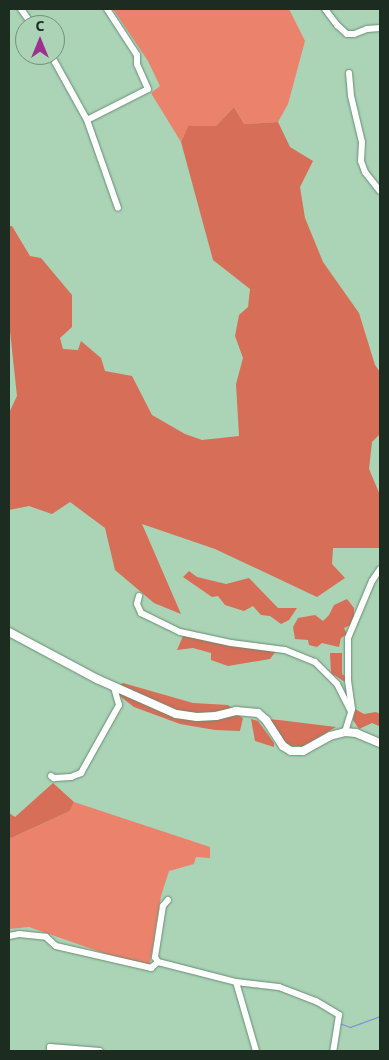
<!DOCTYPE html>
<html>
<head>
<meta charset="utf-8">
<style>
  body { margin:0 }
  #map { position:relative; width:389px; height:1060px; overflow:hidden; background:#abd3b6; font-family:"Noto Sans",sans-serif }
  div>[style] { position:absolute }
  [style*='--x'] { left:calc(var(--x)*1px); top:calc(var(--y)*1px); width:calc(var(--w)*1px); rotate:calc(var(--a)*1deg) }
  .green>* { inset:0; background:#eb826c }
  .forest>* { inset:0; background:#d66e58 }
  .stream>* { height:1px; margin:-0.5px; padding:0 0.5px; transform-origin:0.5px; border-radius:0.5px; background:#7588e2 }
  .roads { filter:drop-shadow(0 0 1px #678d72) drop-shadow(0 0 1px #678d72) }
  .minor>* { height:6px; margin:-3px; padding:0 3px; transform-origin:3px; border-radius:3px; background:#fff }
  .tertiary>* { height:8px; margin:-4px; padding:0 4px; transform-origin:4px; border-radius:4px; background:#fff }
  span { translate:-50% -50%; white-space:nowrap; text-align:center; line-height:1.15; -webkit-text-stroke:4px #abd3b6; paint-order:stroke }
  .frame { position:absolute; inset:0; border:10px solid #1d2c21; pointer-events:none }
  .north { position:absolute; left:15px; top:15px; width:50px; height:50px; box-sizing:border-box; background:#abd3b6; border:1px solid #72907a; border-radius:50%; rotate:0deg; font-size:14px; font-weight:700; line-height:20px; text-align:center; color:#1d2c21 }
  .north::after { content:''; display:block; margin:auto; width:18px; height:22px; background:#9c2f8f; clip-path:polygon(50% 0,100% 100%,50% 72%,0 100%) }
</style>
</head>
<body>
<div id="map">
  <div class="green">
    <i style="clip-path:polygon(113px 9px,289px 9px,305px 41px,288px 104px,278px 122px,244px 124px,234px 107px,216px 126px,188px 126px,181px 142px,151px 93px,160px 86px,148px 61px)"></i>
    <i style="clip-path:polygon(74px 802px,210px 847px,210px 858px,196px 857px,194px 864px,169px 871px,161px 896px,149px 969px,29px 927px,9px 929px,9px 839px,70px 811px)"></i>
  </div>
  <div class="forest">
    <i style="clip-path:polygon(234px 107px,244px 124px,278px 122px,290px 147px,313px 161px,300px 187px,305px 218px,323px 262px,359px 313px,375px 365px,380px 372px,380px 434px,372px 442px,369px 469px,380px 495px,380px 548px,333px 548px,332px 564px,345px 578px,317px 597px,215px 549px,142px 524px,181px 614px,154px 603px,115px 570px,105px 528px,70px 502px,52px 514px,29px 506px,9px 510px,9px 413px,17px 396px,9px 322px,9px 226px,12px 226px,30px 256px,41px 258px,72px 295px,72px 327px,60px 338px,63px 349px,78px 350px,81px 341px,101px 358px,105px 371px,132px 376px,152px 415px,185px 434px,202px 440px,239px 436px,236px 384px,243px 358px,235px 336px,239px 315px,248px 307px,250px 289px,213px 260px,181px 142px,188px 126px,216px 126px)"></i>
    <i style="clip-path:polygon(189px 571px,197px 577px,226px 584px,249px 578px,278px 608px,297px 608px,289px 620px,281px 624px,270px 616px,261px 615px,253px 606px,244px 611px,225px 605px,218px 596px,212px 597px,183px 577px)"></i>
    <i style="clip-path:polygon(347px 599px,354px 608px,354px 617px,350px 625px,344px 628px,347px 634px,341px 638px,339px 647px,322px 643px,317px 647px,309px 645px,308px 640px,295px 639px,293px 627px,298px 618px,315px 615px,323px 621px,329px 615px,334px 605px)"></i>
    <i style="clip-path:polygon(183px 636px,276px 651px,270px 659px,228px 666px,211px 660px,211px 653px,193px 648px,177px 650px)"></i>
    <i style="clip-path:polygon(330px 653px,342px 653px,342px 674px,347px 678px,348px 684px,331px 673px)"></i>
    <i style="clip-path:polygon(123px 683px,193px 703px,228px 705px,233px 709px,198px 714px,177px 712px,118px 686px)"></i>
    <i style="clip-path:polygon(120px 692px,185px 719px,215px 719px,238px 715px,243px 718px,240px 731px,215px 730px,180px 724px,134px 707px,117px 694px)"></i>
    <i style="clip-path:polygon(355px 709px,364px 714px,376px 712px,380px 714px,380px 742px,379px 726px,372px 723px,359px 729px,353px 720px)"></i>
    <i style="clip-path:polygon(251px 719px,258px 721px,274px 743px,274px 747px,255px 741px)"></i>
    <i style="clip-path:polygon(267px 719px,279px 720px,336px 727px,304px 746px,290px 746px,281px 739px)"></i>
    <i style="clip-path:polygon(53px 783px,74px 802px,70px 811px,9px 839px,9px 813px,15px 817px)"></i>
  </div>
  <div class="stream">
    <i style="--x:339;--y:1023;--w:12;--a:20"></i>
    <i style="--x:350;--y:1027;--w:32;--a:-20"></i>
  </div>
  <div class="roads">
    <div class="minor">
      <i style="--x:21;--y:9;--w:19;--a:55"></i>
      <i style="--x:325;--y:9;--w:20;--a:53"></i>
      <i style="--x:337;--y:25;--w:13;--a:42"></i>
      <i style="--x:347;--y:34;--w:7;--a:0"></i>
      <i style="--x:354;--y:34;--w:14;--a:-21"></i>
      <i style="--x:367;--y:29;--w:13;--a:-4"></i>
      <i style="--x:51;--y:55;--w:74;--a:61"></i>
      <i style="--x:87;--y:120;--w:93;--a:70.6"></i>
      <i style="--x:349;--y:73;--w:23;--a:85"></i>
      <i style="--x:351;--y:96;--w:47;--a:76.6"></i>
      <i style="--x:362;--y:142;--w:19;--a:93"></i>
      <i style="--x:361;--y:161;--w:12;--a:70"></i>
      <i style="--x:365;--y:172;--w:24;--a:52"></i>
      <i style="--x:87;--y:120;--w:68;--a:-26.9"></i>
      <i style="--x:148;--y:89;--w:27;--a:-114"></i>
      <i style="--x:137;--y:64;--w:9;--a:-90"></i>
      <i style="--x:137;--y:55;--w:55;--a:-123.1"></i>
      <i style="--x:139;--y:596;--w:8;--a:104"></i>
      <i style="--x:137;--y:604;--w:10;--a:66"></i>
      <i style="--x:141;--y:613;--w:43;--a:26"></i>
      <i style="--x:180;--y:632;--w:52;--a:12.2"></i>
      <i style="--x:231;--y:643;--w:54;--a:7.4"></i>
      <i style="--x:285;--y:650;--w:32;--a:22"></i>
      <i style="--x:315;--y:662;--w:31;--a:45"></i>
      <i style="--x:337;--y:684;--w:31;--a:63"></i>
      <i style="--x:345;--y:732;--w:24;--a:-73"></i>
      <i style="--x:352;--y:709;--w:29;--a:-98"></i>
      <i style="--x:348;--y:680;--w:42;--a:-90"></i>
      <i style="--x:348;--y:638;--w:62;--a:-67.2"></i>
      <i style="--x:372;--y:581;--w:14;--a:-56"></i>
      <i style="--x:51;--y:776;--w:4;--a:34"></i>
      <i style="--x:54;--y:778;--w:17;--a:-3"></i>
      <i style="--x:71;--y:777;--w:11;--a:-22"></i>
      <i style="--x:81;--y:773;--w:78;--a:-60.8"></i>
      <i style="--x:119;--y:705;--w:19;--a:-106"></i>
      <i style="--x:168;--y:900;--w:8;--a:130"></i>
      <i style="--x:163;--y:906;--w:52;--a:98.9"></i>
      <i style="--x:155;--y:957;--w:6;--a:59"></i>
      <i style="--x:158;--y:962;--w:81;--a:14.4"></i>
      <i style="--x:236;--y:982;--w:43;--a:6.6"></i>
      <i style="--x:279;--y:987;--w:40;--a:21"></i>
      <i style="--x:316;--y:1001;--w:27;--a:31"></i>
      <i style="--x:339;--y:1015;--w:36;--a:99"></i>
      <i style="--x:9;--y:936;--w:10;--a:-11"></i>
      <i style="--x:19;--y:934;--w:27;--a:6"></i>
      <i style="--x:46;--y:937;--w:13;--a:42"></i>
      <i style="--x:56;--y:946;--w:98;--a:13"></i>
      <i style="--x:151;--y:968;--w:9;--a:-41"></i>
      <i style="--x:236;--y:982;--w:72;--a:73.8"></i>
      <i style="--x:50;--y:1051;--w:4;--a:-90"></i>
      <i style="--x:50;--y:1047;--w:50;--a:4.6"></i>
    </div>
    <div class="tertiary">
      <i style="--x:9;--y:632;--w:100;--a:28.1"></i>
      <i style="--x:97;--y:679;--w:86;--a:23.9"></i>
      <i style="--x:176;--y:714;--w:21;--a:8"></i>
      <i style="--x:197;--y:717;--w:19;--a:-3"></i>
      <i style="--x:216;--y:716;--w:21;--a:-14"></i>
      <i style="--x:236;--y:711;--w:22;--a:5"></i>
      <i style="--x:258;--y:713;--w:11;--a:41"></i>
      <i style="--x:266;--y:720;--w:31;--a:57"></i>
      <i style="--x:283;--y:746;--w:9;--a:32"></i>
      <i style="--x:291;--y:751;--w:12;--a:0"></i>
      <i style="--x:303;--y:751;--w:31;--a:-29"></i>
      <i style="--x:330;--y:736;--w:16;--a:-15"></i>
      <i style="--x:345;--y:732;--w:11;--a:5"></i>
      <i style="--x:356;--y:733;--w:26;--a:23"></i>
    </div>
  </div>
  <div class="frame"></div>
  <div class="north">С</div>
</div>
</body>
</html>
